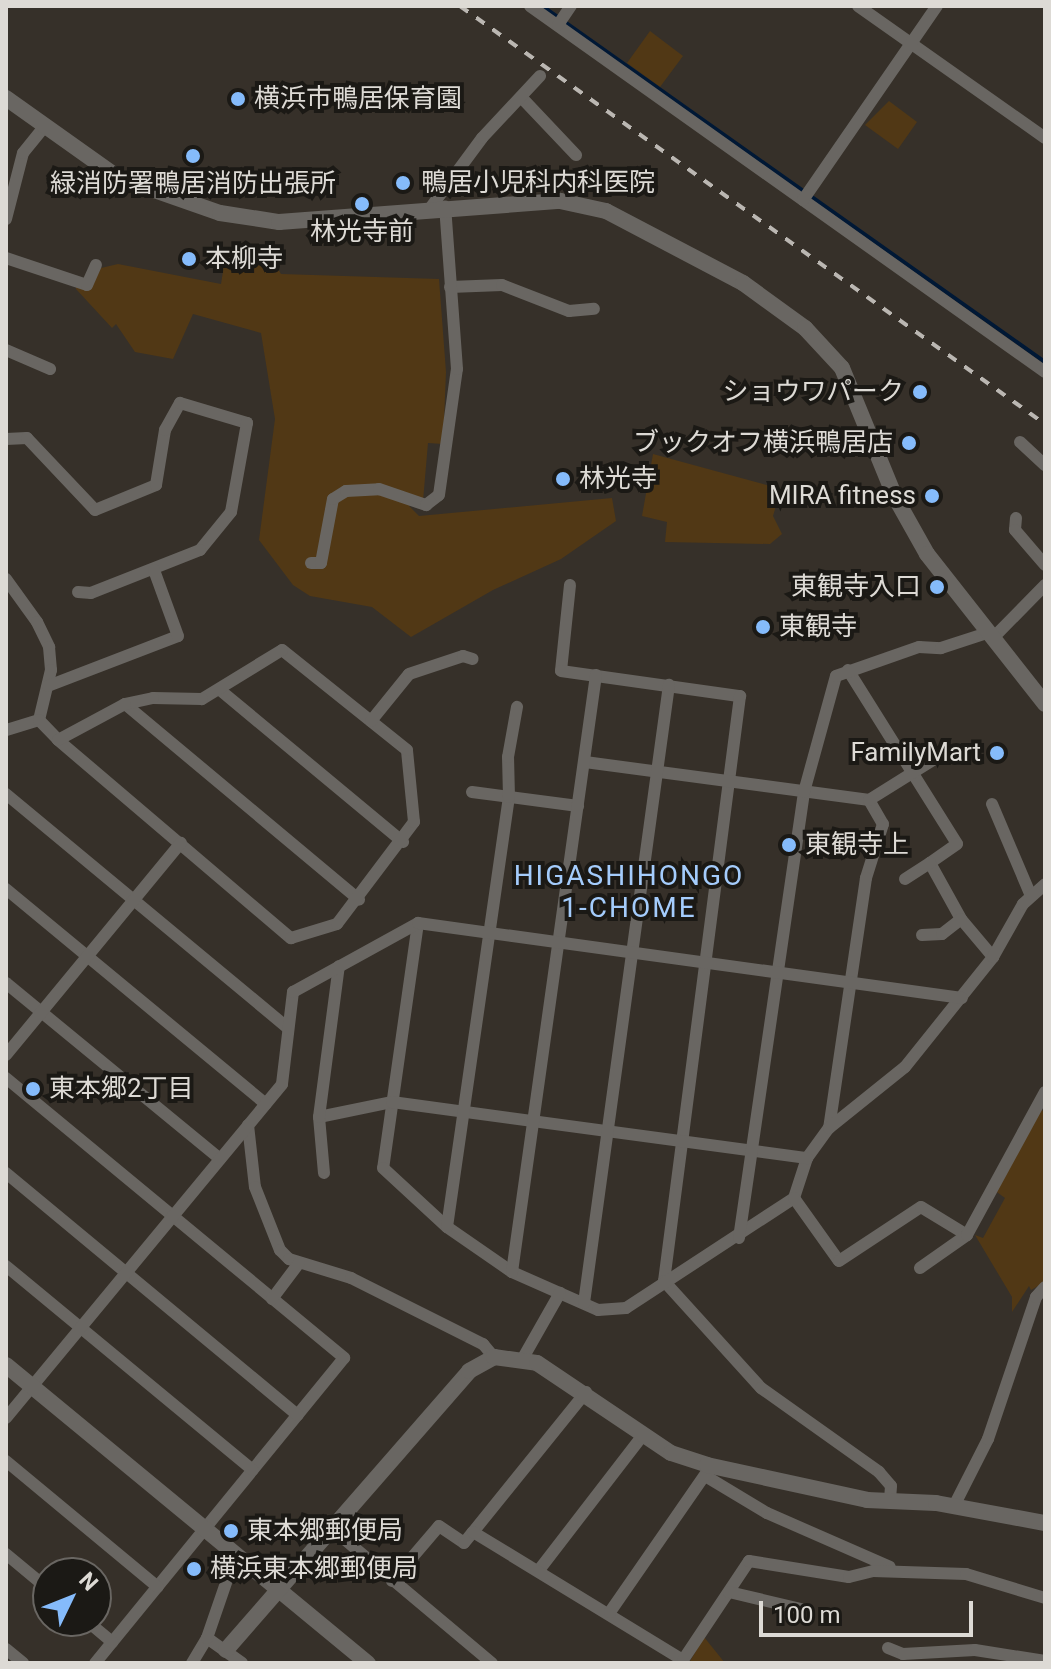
<!DOCTYPE html>
<html>
<head>
<meta charset="utf-8">
<style>
  body { margin:0 }
  #map { position:relative; width:1051px; height:1669px; overflow:hidden; background:#363029; font-family:Roboto,"Noto Sans JP",sans-serif }
  div>[style] { position:absolute }
  [style*='--x'] { left:calc(var(--x)*1px); top:calc(var(--y)*1px); width:calc(var(--w)*1px); rotate:calc(var(--a)*1deg) }
  .green>* { inset:0; background:#513815 }
  .stream>* { height:4px; margin:-2px; padding:0 2px; transform-origin:2px; border-radius:2px; background:#001835 }
  .minor>* { height:12px; margin:-6px; padding:0 6px; transform-origin:6px; border-radius:6px; background:#696662 }
  .tertiary>* { height:16px; margin:-8px; padding:0 8px; transform-origin:8px; border-radius:8px; background:#696662 }
  .rail>* { height:4px; margin-top:-2px; transform-origin:0; background:repeating-linear-gradient(90deg,#bbb7b2 0 10px,transparent 0 20px) }
  .dots>* { width:22px; height:22px; translate:-50% -50%; box-sizing:border-box; border:4px solid #1b1915; border-radius:50% }
  span { translate:-50% -50%; white-space:nowrap; text-align:center; line-height:1.15; -webkit-text-stroke:8px #1b1915; paint-order:stroke }
  .poi-label { font-size:26px; color:#dddad5 }
  .left { translate:0 -50%; text-align:left }
  .right { translate:-100% -50%; text-align:right }
  .neighbourhood-label { font-size:28px; color:#a4ccfc; letter-spacing:2px }
  .frame { position:absolute; inset:0; border:8px solid #dddad5; pointer-events:none }
  .north { position:absolute; left:32px; top:1557px; width:80px; height:80px; box-sizing:border-box; background:#1b1915; border:2px solid #696662; border-radius:50%; rotate:47deg; font-size:22px; font-weight:700; line-height:32px; text-align:center; color:#dddad5 }
  .north::after { content:''; display:block; margin:auto; width:28px; height:36px; background:#85bbfb; clip-path:polygon(50% 0,100% 100%,50% 72%,0 100%) }
  .scale { position:absolute; left:759px; top:1601px; width:214px; height:36px; box-sizing:border-box; border:4px solid #dddad5; border-top:0; padding-left:10px; font-size:24px; line-height:28px; white-space:nowrap; color:#dddad5; -webkit-text-stroke:6px #1b1915; paint-order:stroke }
</style>
</head>
<body>
<div id="map">
  <div class="green">
    <i style="clip-path:polygon(650px 31px,683px 56px,660px 87px,627px 63px)"></i>
    <i style="clip-path:polygon(889px 101px,917px 122px,898px 149px,865px 125px)"></i>
    <i style="clip-path:polygon(225px 259px,278px 269px,281px 274px,439px 279px,446px 372px,443px 444px,428px 443px,423px 501px,409px 506px,419px 516px,612px 498px,616px 521px,561px 559px,493px 590px,411px 637px,372px 607px,310px 596px,293px 585px,259px 540px,275px 419px,261px 333px,193px 314px,173px 359px,135px 352px,116px 324px,112px 328px,76px 289px,76px 285px,92px 285px,101px 268px,118px 264px,221px 284px)"></i>
    <i style="clip-path:polygon(653px 454px,781px 489px,773px 516px,782px 534px,770px 544px,665px 542px,667px 522px,642px 516px)"></i>
    <i style="clip-path:polygon(1039px 1106px,1045px 1114px,1045px 1282px,1031px 1290px,1029px 1286px,1012px 1312px,1012px 1297px,975px 1235px,983px 1238px,1005px 1198px,994px 1190px)"></i>
    <i style="clip-path:polygon(704px 1637px,725px 1663px,689px 1663px)"></i>
  </div>
  <div class="stream">
    <i style="--x:542;--y:6;--w:616;--a:35.29"></i>
  </div>
  <div class="minor">
    <i style="--x:530;--y:6;--w:632;--a:35.4"></i>
    <i style="--x:858;--y:6;--w:229;--a:35.2"></i>
    <i style="--x:558;--y:25;--w:23;--a:-56"></i>
    <i style="--x:521;--y:97;--w:80;--a:46.5"></i>
    <i style="--x:803;--y:200;--w:236;--a:-55.4"></i>
    <i style="--x:431;--y:207;--w:86;--a:-53.5"></i>
    <i style="--x:482;--y:138;--w:85;--a:-46.9"></i>
    <i style="--x:6;--y:219;--w:68;--a:-75.6"></i>
    <i style="--x:23;--y:153;--w:33;--a:-51"></i>
    <i style="--x:6;--y:258;--w:85;--a:18.4"></i>
    <i style="--x:87;--y:285;--w:22;--a:-66"></i>
    <i style="--x:450;--y:287;--w:52;--a:-2.2"></i>
    <i style="--x:502;--y:285;--w:72;--a:21.2"></i>
    <i style="--x:569;--y:311;--w:25;--a:-5"></i>
    <i style="--x:6;--y:350;--w:48;--a:23.4"></i>
    <i style="--x:6;--y:439;--w:21;--a:-3"></i>
    <i style="--x:27;--y:438;--w:99;--a:46.6"></i>
    <i style="--x:95;--y:510;--w:66;--a:-22.3"></i>
    <i style="--x:156;--y:485;--w:56;--a:-80.7"></i>
    <i style="--x:165;--y:430;--w:31;--a:-61"></i>
    <i style="--x:180;--y:403;--w:70;--a:16.6"></i>
    <i style="--x:247;--y:423;--w:90;--a:100.2"></i>
    <i style="--x:231;--y:512;--w:49;--a:129.2"></i>
    <i style="--x:200;--y:550;--w:117;--a:158.5"></i>
    <i style="--x:91;--y:593;--w:13;--a:-176"></i>
    <i style="--x:1020;--y:442;--w:34;--a:43"></i>
    <i style="--x:1016;--y:518;--w:12;--a:95"></i>
    <i style="--x:1015;--y:530;--w:46;--a:49.4"></i>
    <i style="--x:311;--y:563;--w:10;--a:0"></i>
    <i style="--x:321;--y:563;--w:65;--a:-79.4"></i>
    <i style="--x:333;--y:499;--w:15;--a:-32"></i>
    <i style="--x:346;--y:491;--w:33;--a:-3"></i>
    <i style="--x:379;--y:489;--w:50;--a:18.8"></i>
    <i style="--x:426;--y:505;--w:16;--a:-38"></i>
    <i style="--x:439;--y:495;--w:127;--a:-81.9"></i>
    <i style="--x:457;--y:369;--w:163;--a:-94.2"></i>
    <i style="--x:6;--y:579;--w:53;--a:54.2"></i>
    <i style="--x:37;--y:622;--w:28;--a:64"></i>
    <i style="--x:49;--y:647;--w:23;--a:85"></i>
    <i style="--x:51;--y:670;--w:51;--a:103.5"></i>
    <i style="--x:39;--y:720;--w:34;--a:163"></i>
    <i style="--x:570;--y:585;--w:86;--a:96"></i>
    <i style="--x:561;--y:671;--w:181;--a:8"></i>
    <i style="--x:740;--y:696;--w:590;--a:97.4"></i>
    <i style="--x:664;--y:1281;--w:144;--a:47.8"></i>
    <i style="--x:761;--y:1388;--w:145;--a:35.4"></i>
    <i style="--x:879;--y:1472;--w:18;--a:49"></i>
    <i style="--x:891;--y:1486;--w:16;--a:94"></i>
    <i style="--x:992;--y:639;--w:76;--a:-45.5"></i>
    <i style="--x:848;--y:670;--w:205;--a:57.9"></i>
    <i style="--x:957;--y:844;--w:33;--a:145"></i>
    <i style="--x:930;--y:863;--w:64;--a:61"></i>
    <i style="--x:961;--y:919;--w:50;--a:49.9"></i>
    <i style="--x:48;--y:686;--w:139;--a:-21"></i>
    <i style="--x:178;--y:636;--w:70;--a:-110"></i>
    <i style="--x:220;--y:690;--w:238;--a:39.7"></i>
    <i style="--x:125;--y:704;--w:305;--a:39.9"></i>
    <i style="--x:39;--y:720;--w:28;--a:46"></i>
    <i style="--x:58;--y:740;--w:306;--a:40.4"></i>
    <i style="--x:291;--y:938;--w:48;--a:-16.9"></i>
    <i style="--x:337;--y:924;--w:128;--a:-53"></i>
    <i style="--x:414;--y:822;--w:72;--a:-95.6"></i>
    <i style="--x:407;--y:750;--w:160;--a:-141.3"></i>
    <i style="--x:282;--y:650;--w:94;--a:148.5"></i>
    <i style="--x:202;--y:699;--w:49;--a:-178.8"></i>
    <i style="--x:153;--y:698;--w:29;--a:168"></i>
    <i style="--x:125;--y:704;--w:76;--a:151.8"></i>
    <i style="--x:371;--y:721;--w:60;--a:-51"></i>
    <i style="--x:409;--y:674;--w:57;--a:-18.4"></i>
    <i style="--x:463;--y:656;--w:10;--a:17"></i>
    <i style="--x:585;--y:762;--w:287;--a:7.6"></i>
    <i style="--x:869;--y:800;--w:28;--a:60"></i>
    <i style="--x:883;--y:824;--w:57;--a:107.5"></i>
    <i style="--x:866;--y:878;--w:253;--a:98.4"></i>
    <i style="--x:472;--y:792;--w:107;--a:7.5"></i>
    <i style="--x:6;--y:794;--w:366;--a:39.7"></i>
    <i style="--x:869;--y:800;--w:85;--a:-32"></i>
    <i style="--x:992;--y:804;--w:100;--a:67"></i>
    <i style="--x:905;--y:879;--w:30;--a:-33"></i>
    <i style="--x:6;--y:889;--w:337;--a:39.6"></i>
    <i style="--x:418;--y:923;--w:247;--a:98.1"></i>
    <i style="--x:383;--y:1168;--w:87;--a:42.7"></i>
    <i style="--x:447;--y:1227;--w:79;--a:34.7"></i>
    <i style="--x:512;--y:1272;--w:94;--a:23.8"></i>
    <i style="--x:598;--y:1310;--w:28;--a:-4"></i>
    <i style="--x:626;--y:1308;--w:201;--a:-33.2"></i>
    <i style="--x:794;--y:1198;--w:42;--a:-72"></i>
    <i style="--x:807;--y:1158;--w:37;--a:-54"></i>
    <i style="--x:829;--y:1128;--w:97;--a:-38.8"></i>
    <i style="--x:905;--y:1067;--w:141;--a:-51.3"></i>
    <i style="--x:993;--y:957;--w:61;--a:-60.5"></i>
    <i style="--x:1023;--y:904;--w:30;--a:-42"></i>
    <i style="--x:922;--y:935;--w:20;--a:-3"></i>
    <i style="--x:942;--y:934;--w:24;--a:-38"></i>
    <i style="--x:6;--y:983;--w:277;--a:39.4"></i>
    <i style="--x:6;--y:1055;--w:275;--a:-50.5"></i>
    <i style="--x:6;--y:1078;--w:439;--a:39.6"></i>
    <i style="--x:344;--y:1358;--w:394;--a:129.2"></i>
    <i style="--x:319;--y:1117;--w:75;--a:-11.6"></i>
    <i style="--x:392;--y:1102;--w:419;--a:7.7"></i>
    <i style="--x:248;--y:1125;--w:62;--a:83.6"></i>
    <i style="--x:255;--y:1187;--w:68;--a:68.4"></i>
    <i style="--x:280;--y:1250;--w:13;--a:45"></i>
    <i style="--x:289;--y:1259;--w:65;--a:17"></i>
    <i style="--x:351;--y:1278;--w:148;--a:26.6"></i>
    <i style="--x:483;--y:1344;--w:17;--a:50"></i>
    <i style="--x:6;--y:1173;--w:379;--a:39.7"></i>
    <i style="--x:324;--y:1173;--w:56;--a:-95.1"></i>
    <i style="--x:319;--y:1117;--w:152;--a:-82.5"></i>
    <i style="--x:794;--y:1198;--w:77;--a:54.5"></i>
    <i style="--x:839;--y:1261;--w:98;--a:-33.4"></i>
    <i style="--x:921;--y:1207;--w:54;--a:31.3"></i>
    <i style="--x:447;--y:1227;--w:434;--a:-81.8"></i>
    <i style="--x:509;--y:797;--w:40;--a:-91.4"></i>
    <i style="--x:508;--y:757;--w:51;--a:-79.8"></i>
    <i style="--x:739;--y:1238;--w:451;--a:-81.7"></i>
    <i style="--x:804;--y:792;--w:120;--a:-74.6"></i>
    <i style="--x:836;--y:676;--w:88;--a:-19.3"></i>
    <i style="--x:919;--y:647;--w:22;--a:3"></i>
    <i style="--x:941;--y:648;--w:48;--a:-18.1"></i>
    <i style="--x:6;--y:1266;--w:320;--a:39.6"></i>
    <i style="--x:920;--y:1268;--w:57;--a:-35.1"></i>
    <i style="--x:967;--y:1235;--w:163;--a:-61.4"></i>
    <i style="--x:512;--y:1272;--w:603;--a:-81.99"></i>
    <i style="--x:272;--y:1299;--w:45;--a:-53.1"></i>
    <i style="--x:584;--y:1303;--w:624;--a:-82.17"></i>
    <i style="--x:523;--y:1358;--w:75;--a:-60.4"></i>
    <i style="--x:6;--y:1418;--w:433;--a:-50.4"></i>
    <i style="--x:282;--y:1084;--w:93;--a:-83.2"></i>
    <i style="--x:293;--y:992;--w:143;--a:-28.9"></i>
    <i style="--x:418;--y:923;--w:549;--a:7.85"></i>
    <i style="--x:6;--y:1461;--w:197;--a:39.7"></i>
    <i style="--x:707;--y:1477;--w:70;--a:31"></i>
    <i style="--x:767;--y:1513;--w:134;--a:23.7"></i>
    <i style="--x:954;--y:1506;--w:75;--a:-63.1"></i>
    <i style="--x:988;--y:1439;--w:150;--a:-71.3"></i>
    <i style="--x:1036;--y:1297;--w:13;--a:-48"></i>
    <i style="--x:331;--y:1528;--w:210;--a:40"></i>
    <i style="--x:473;--y:1532;--w:180;--a:-51.1"></i>
    <i style="--x:6;--y:1554;--w:55;--a:39.8"></i>
    <i style="--x:539;--y:1570;--w:170;--a:-52.4"></i>
    <i style="--x:392;--y:1581;--w:72;--a:-49.5"></i>
    <i style="--x:439;--y:1526;--w:30;--a:34"></i>
    <i style="--x:464;--y:1543;--w:14;--a:-51"></i>
    <i style="--x:473;--y:1532;--w:246;--a:31.4"></i>
    <i style="--x:683;--y:1660;--w:119;--a:-56.3"></i>
    <i style="--x:749;--y:1561;--w:101;--a:9.1"></i>
    <i style="--x:849;--y:1577;--w:25;--a:-14"></i>
    <i style="--x:873;--y:1571;--w:93;--a:1.8"></i>
    <i style="--x:966;--y:1574;--w:83;--a:16.9"></i>
    <i style="--x:729;--y:1592;--w:74;--a:13.3"></i>
    <i style="--x:610;--y:1612;--w:170;--a:-55.3"></i>
    <i style="--x:87;--y:1621;--w:33;--a:40"></i>
    <i style="--x:207;--y:1638;--w:43;--a:35.5"></i>
    <i style="--x:888;--y:1648;--w:16;--a:22"></i>
    <i style="--x:903;--y:1654;--w:72;--a:-3.2"></i>
    <i style="--x:975;--y:1650;--w:71;--a:8.9"></i>
    <i style="--x:6;--y:1649;--w:22;--a:39"></i>
    <i style="--x:192;--y:1663;--w:29;--a:-59"></i>
    <i style="--x:207;--y:1638;--w:89;--a:-71"></i>
  </div>
  <div class="tertiary">
    <i style="--x:6;--y:98;--w:136;--a:35.4"></i>
    <i style="--x:117;--y:177;--w:109;--a:19.3"></i>
    <i style="--x:220;--y:213;--w:60;--a:8.7"></i>
    <i style="--x:279;--y:222;--w:282;--a:-4.3"></i>
    <i style="--x:560;--y:201;--w:47;--a:12.3"></i>
    <i style="--x:606;--y:211;--w:155;--a:27.7"></i>
    <i style="--x:743;--y:283;--w:77;--a:36"></i>
    <i style="--x:805;--y:328;--w:54;--a:47.2"></i>
    <i style="--x:842;--y:368;--w:139;--a:67.7"></i>
    <i style="--x:895;--y:497;--w:65;--a:60.7"></i>
    <i style="--x:927;--y:554;--w:191;--a:51.8"></i>
    <i style="--x:6;--y:1365;--w:469;--a:39.5"></i>
    <i style="--x:226;--y:1650;--w:370;--a:-48.9"></i>
    <i style="--x:469;--y:1371;--w:29;--a:-29"></i>
    <i style="--x:494;--y:1357;--w:43;--a:7.9"></i>
    <i style="--x:537;--y:1363;--w:161;--a:33.9"></i>
    <i style="--x:671;--y:1453;--w:38;--a:18"></i>
    <i style="--x:707;--y:1465;--w:164;--a:12.3"></i>
    <i style="--x:867;--y:1500;--w:69;--a:2.5"></i>
    <i style="--x:936;--y:1503;--w:111;--a:10.4"></i>
  </div>
  <div class="rail">
    <i style="--x:460;--y:6;--w:719;--a:35.55"></i>
  </div>
  <div class="dots">
    <i style="left:238px;top:99px;background:#85bbfb"></i>
    <i style="left:193px;top:156px;background:#85bbfb"></i>
    <i style="left:403px;top:183px;background:#85bbfb"></i>
    <i style="left:362px;top:204px;background:#85bbfb"></i>
    <i style="left:189px;top:259px;background:#85bbfb"></i>
    <i style="left:920px;top:392px;background:#85bbfb"></i>
    <i style="left:909px;top:443px;background:#85bbfb"></i>
    <i style="left:563px;top:479px;background:#85bbfb"></i>
    <i style="left:932px;top:496px;background:#85bbfb"></i>
    <i style="left:937px;top:587px;background:#85bbfb"></i>
    <i style="left:763px;top:627px;background:#85bbfb"></i>
    <i style="left:997px;top:753px;background:#85bbfb"></i>
    <i style="left:789px;top:845px;background:#85bbfb"></i>
    <i style="left:33px;top:1089px;background:#85bbfb"></i>
    <i style="left:231px;top:1531px;background:#85bbfb"></i>
    <i style="left:194px;top:1569px;background:#85bbfb"></i>
  </div>
  <div class="poi-label">
    <span class="left" style="left:254px;top:99px">横浜市鴨居保育園</span>
    <span class="left" style="left:421px;top:183px">鴨居小児科内科医院</span>
    <span style="left:193px;top:184px">緑消防署鴨居消防出張所</span>
    <span style="left:362px;top:232px">林光寺前</span>
    <span class="left" style="left:205px;top:259px">本柳寺</span>
    <span class="right" style="left:904px;top:392px">ショウワパーク</span>
    <span class="right" style="left:893px;top:443px">ブックオフ横浜鴨居店</span>
    <span class="left" style="left:579px;top:479px">林光寺</span>
    <span class="right" style="left:916px;top:496px">MIRA fitness</span>
    <span class="right" style="left:921px;top:587px">東観寺入口</span>
    <span class="left" style="left:779px;top:627px">東観寺</span>
    <span class="right" style="left:981px;top:753px">FamilyMart</span>
    <span class="left" style="left:805px;top:845px">東観寺上</span>
    <span class="left" style="left:49px;top:1089px">東本郷2丁目</span>
    <span class="left" style="left:247px;top:1531px">東本郷郵便局</span>
    <span class="left" style="left:210px;top:1569px">横浜東本郷郵便局</span>
  </div>
  <div class="neighbourhood-label">
    <span style="left:629px;top:892px">HIGASHIHONGO<br>1-CHOME</span>
  </div>
  <div class="frame"></div>
  <div class="north">N</div>
  <div class="scale">100 m</div>
</div>
</body>
</html>
